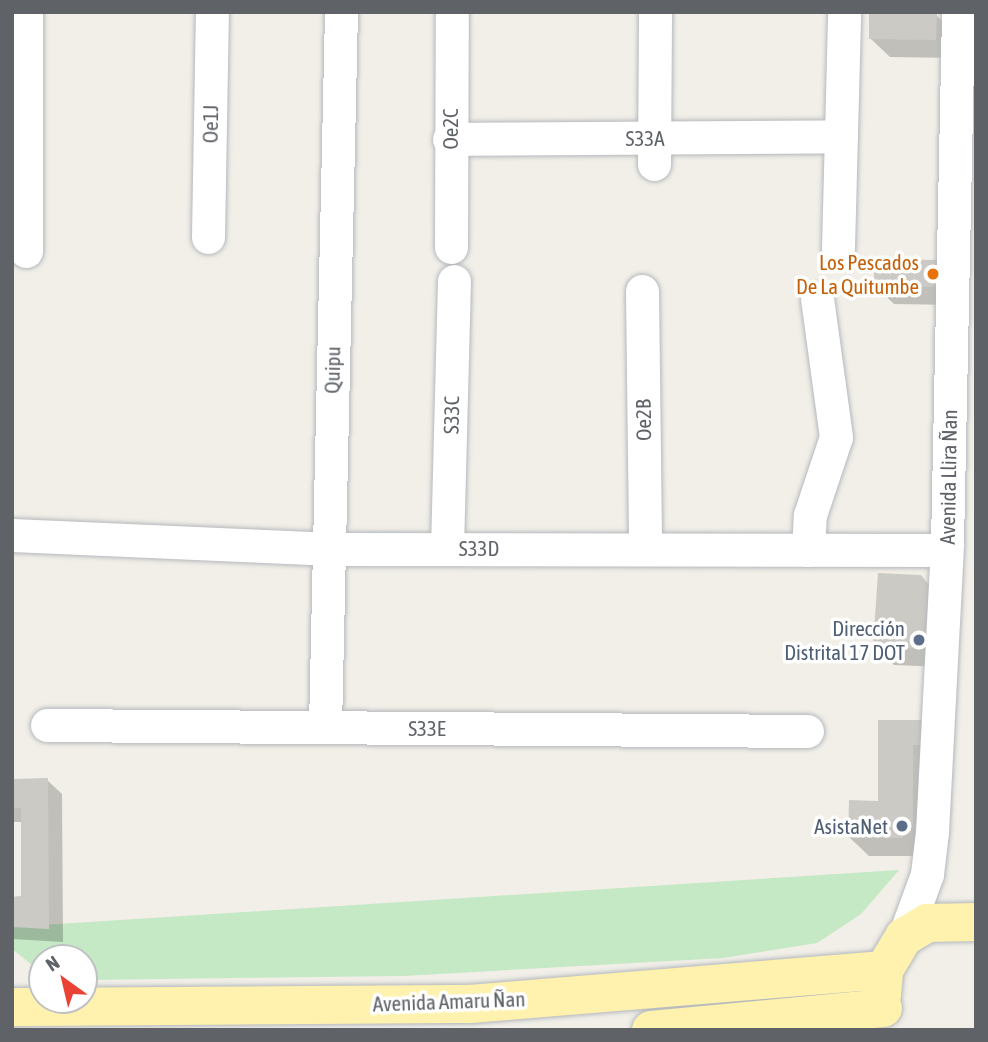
<!DOCTYPE html>
<html>
<head>
<meta charset="utf-8">
<style>
  body { margin:0 }
  #map { position:relative; width:988px; height:1042px; overflow:hidden; background:#f1efe8; font-family:"Asap Condensed",sans-serif }
  div>[style] { position:absolute }
  [style*='--x'] { left:calc(var(--x)*1px); top:calc(var(--y)*1px); width:calc(var(--w)*1px); rotate:calc(var(--a)*1deg) }
  .green>* { inset:0; background:#c5e8c5 }
  .shadow>* { inset:0; background:#0003 }
  .building>* { inset:0; background:#cccac5 }
  .roads { filter:drop-shadow(0 0 2px #b5b8bc) drop-shadow(0 0 2px #b5b8bc) }
  .minor>* { height:33px; margin:-16.5px; padding:0 16.5px; transform-origin:16.5px; border-radius:16.5px; background:#fff }
  .major>* { height:38px; margin:-19px; padding:0 19px; transform-origin:19px; border-radius:19px; background:#fff2af }
  .dots>* { width:19px; height:19px; translate:-50% -50%; box-sizing:border-box; border:4px solid #fff; border-radius:50% }
  span { translate:-50% -50%; white-space:nowrap; text-align:center; line-height:1.15; -webkit-text-stroke:7px #fff; paint-order:stroke }
  .street-label { font-size:21px; color:#5f6368 }
  .food-label { font-size:21px; color:#c56008 }
  .right { translate:-100% -50%; text-align:right }
  .service-label { font-size:21px; color:#4e5e75 }
  .frame { position:absolute; inset:0; border:14px solid #5f6368; pointer-events:none }
  .north { position:absolute; left:28px; top:944px; width:70px; height:70px; box-sizing:border-box; background:#fff; border:2px solid #bfc1c3; border-radius:50%; rotate:326deg; font-size:19px; font-weight:700; line-height:28px; text-align:center; color:#5f6368 }
  .north::after { content:''; display:block; margin:auto; width:24px; height:32px; background:#ea4335; clip-path:polygon(50% 0,100% 100%,50% 72%,0 100%) }
</style>
</head>
<body>
<div id="map">
  <div class="green">
    <i style="clip-path:polygon(899px 870px,861px 914px,817px 943px,723px 958px,403px 976px,84px 980px,84px 958px,42px 958px,42px 973px,12px 949px,12px 927px)"></i>
  </div>
  <div class="shadow">
    <i style="clip-path:polygon(936px 15px,955px 34px,955px 58px,890px 57px,871px 39px)"></i>
    <i style="clip-path:polygon(938px 262px,956px 305px,894px 304px,875px 286px)"></i>
    <i style="clip-path:polygon(880px 575px,944px 667px,894px 665px,875px 646px)"></i>
    <i style="clip-path:polygon(880px 721px,927px 721px,921px 856px,869px 856px,850px 838px,879px 802px)"></i>
    <i style="clip-path:polygon(12px 780px,47px 780px,62px 794px,63px 942px,12px 939px,12px 899px,22px 898px,22px 822px,12px 822px)"></i>
  </div>
  <div class="building">
    <i style="clip-path:polygon(869px 12px,937px 13px,936px 40px,869px 39px)"></i>
    <i style="clip-path:polygon(874px 259px,938px 260px,938px 287px,874px 286px)"></i>
    <i style="clip-path:polygon(878px 573px,921px 575px,930px 586px,926px 649px,873px 646px)"></i>
    <i style="clip-path:polygon(878px 720px,928px 720px,928px 745px,913px 745px,913px 823px,902px 838px,848px 838px,849px 800px,878px 801px)"></i>
    <i style="clip-path:polygon(48px 778px,49px 929px,12px 927px,12px 897px,21px 896px,21px 808px,12px 808px,12px 779px)"></i>
  </div>
  <div class="roads">
    <div class="minor">
      <i style="--x:449;--y:139;--w:392;--a:-0.4"></i>
      <i style="--x:654;--y:164;--w:152;--a:-89.6"></i>
      <i style="--x:208;--y:237;--w:225;--a:-89"></i>
      <i style="--x:451;--y:247;--w:235;--a:-89.8"></i>
      <i style="--x:838;--y:248;--w:236;--a:-88.5"></i>
      <i style="--x:26;--y:251;--w:239;--a:-90"></i>
      <i style="--x:642;--y:291;--w:258;--a:89.3"></i>
      <i style="--x:12;--y:535;--w:316;--a:2.5"></i>
      <i style="--x:328;--y:549;--w:618;--a:0.09"></i>
      <i style="--x:447;--y:548;--w:267;--a:-88.5"></i>
      <i style="--x:808;--y:550;--w:35;--a:-87"></i>
      <i style="--x:810;--y:515;--w:82;--a:-71.6"></i>
      <i style="--x:836;--y:437;--w:139;--a:-97.8"></i>
      <i style="--x:47;--y:725;--w:760;--a:0.45"></i>
      <i style="--x:325;--y:727;--w:715;--a:-88.72"></i>
      <i style="--x:904;--y:937;--w:67;--a:-69.9"></i>
      <i style="--x:927;--y:874;--w:42;--a:-83.2"></i>
      <i style="--x:932;--y:832;--w:289;--a:-87"></i>
      <i style="--x:947;--y:543;--w:531;--a:-88.81"></i>
    </div>
    <div class="major">
      <i style="--x:882;--y:995;--w:25;--a:-85"></i>
      <i style="--x:884;--y:970;--w:39;--a:-59"></i>
      <i style="--x:904;--y:937;--w:27;--a:-31"></i>
      <i style="--x:927;--y:923;--w:49;--a:-1.2"></i>
      <i style="--x:12;--y:1007;--w:458;--a:-0.4"></i>
      <i style="--x:470;--y:1004;--w:415;--a:-4.7"></i>
      <i style="--x:651;--y:1030;--w:233;--a:-5.4"></i>
    </div>
  </div>
  <div class="dots">
    <i style="left:933px;top:274px;background:#e8710a"></i>
    <i style="left:919px;top:640px;background:#5c6f8a"></i>
    <i style="left:902px;top:826px;background:#5c6f8a"></i>
  </div>
  <div class="street-label">
    <span style="left:210px;top:124px;rotate:-89deg">Oe1J</span>
    <span style="left:450px;top:129px;rotate:-90deg">Oe2C</span>
    <span style="left:645px;top:138px">S33A</span>
    <span style="left:332px;top:370px;rotate:-89deg">Quipu</span>
    <span style="left:451px;top:415px;rotate:-89deg">S33C</span>
    <span style="left:643px;top:420px;rotate:-91deg">Oe2B</span>
    <span style="left:948px;top:477px;rotate:-89deg">Avenida Llira Ñan</span>
    <span style="left:479px;top:548px">S33D</span>
    <span style="left:427px;top:728px">S33E</span>
    <span style="left:449px;top:1001px;rotate:-2deg">Avenida Amaru Ñan</span>
  </div>
  <div class="food-label">
    <span class="right" style="left:919px;top:274px">Los Pescados<br>De La Quitumbe</span>
  </div>
  <div class="service-label">
    <span class="right" style="left:905px;top:640px">Dirección<br>Distrital 17 DOT</span>
    <span class="right" style="left:888px;top:826px">AsistaNet</span>
  </div>
  <div class="frame"></div>
  <div class="north">N</div>
</div>
</body>
</html>
